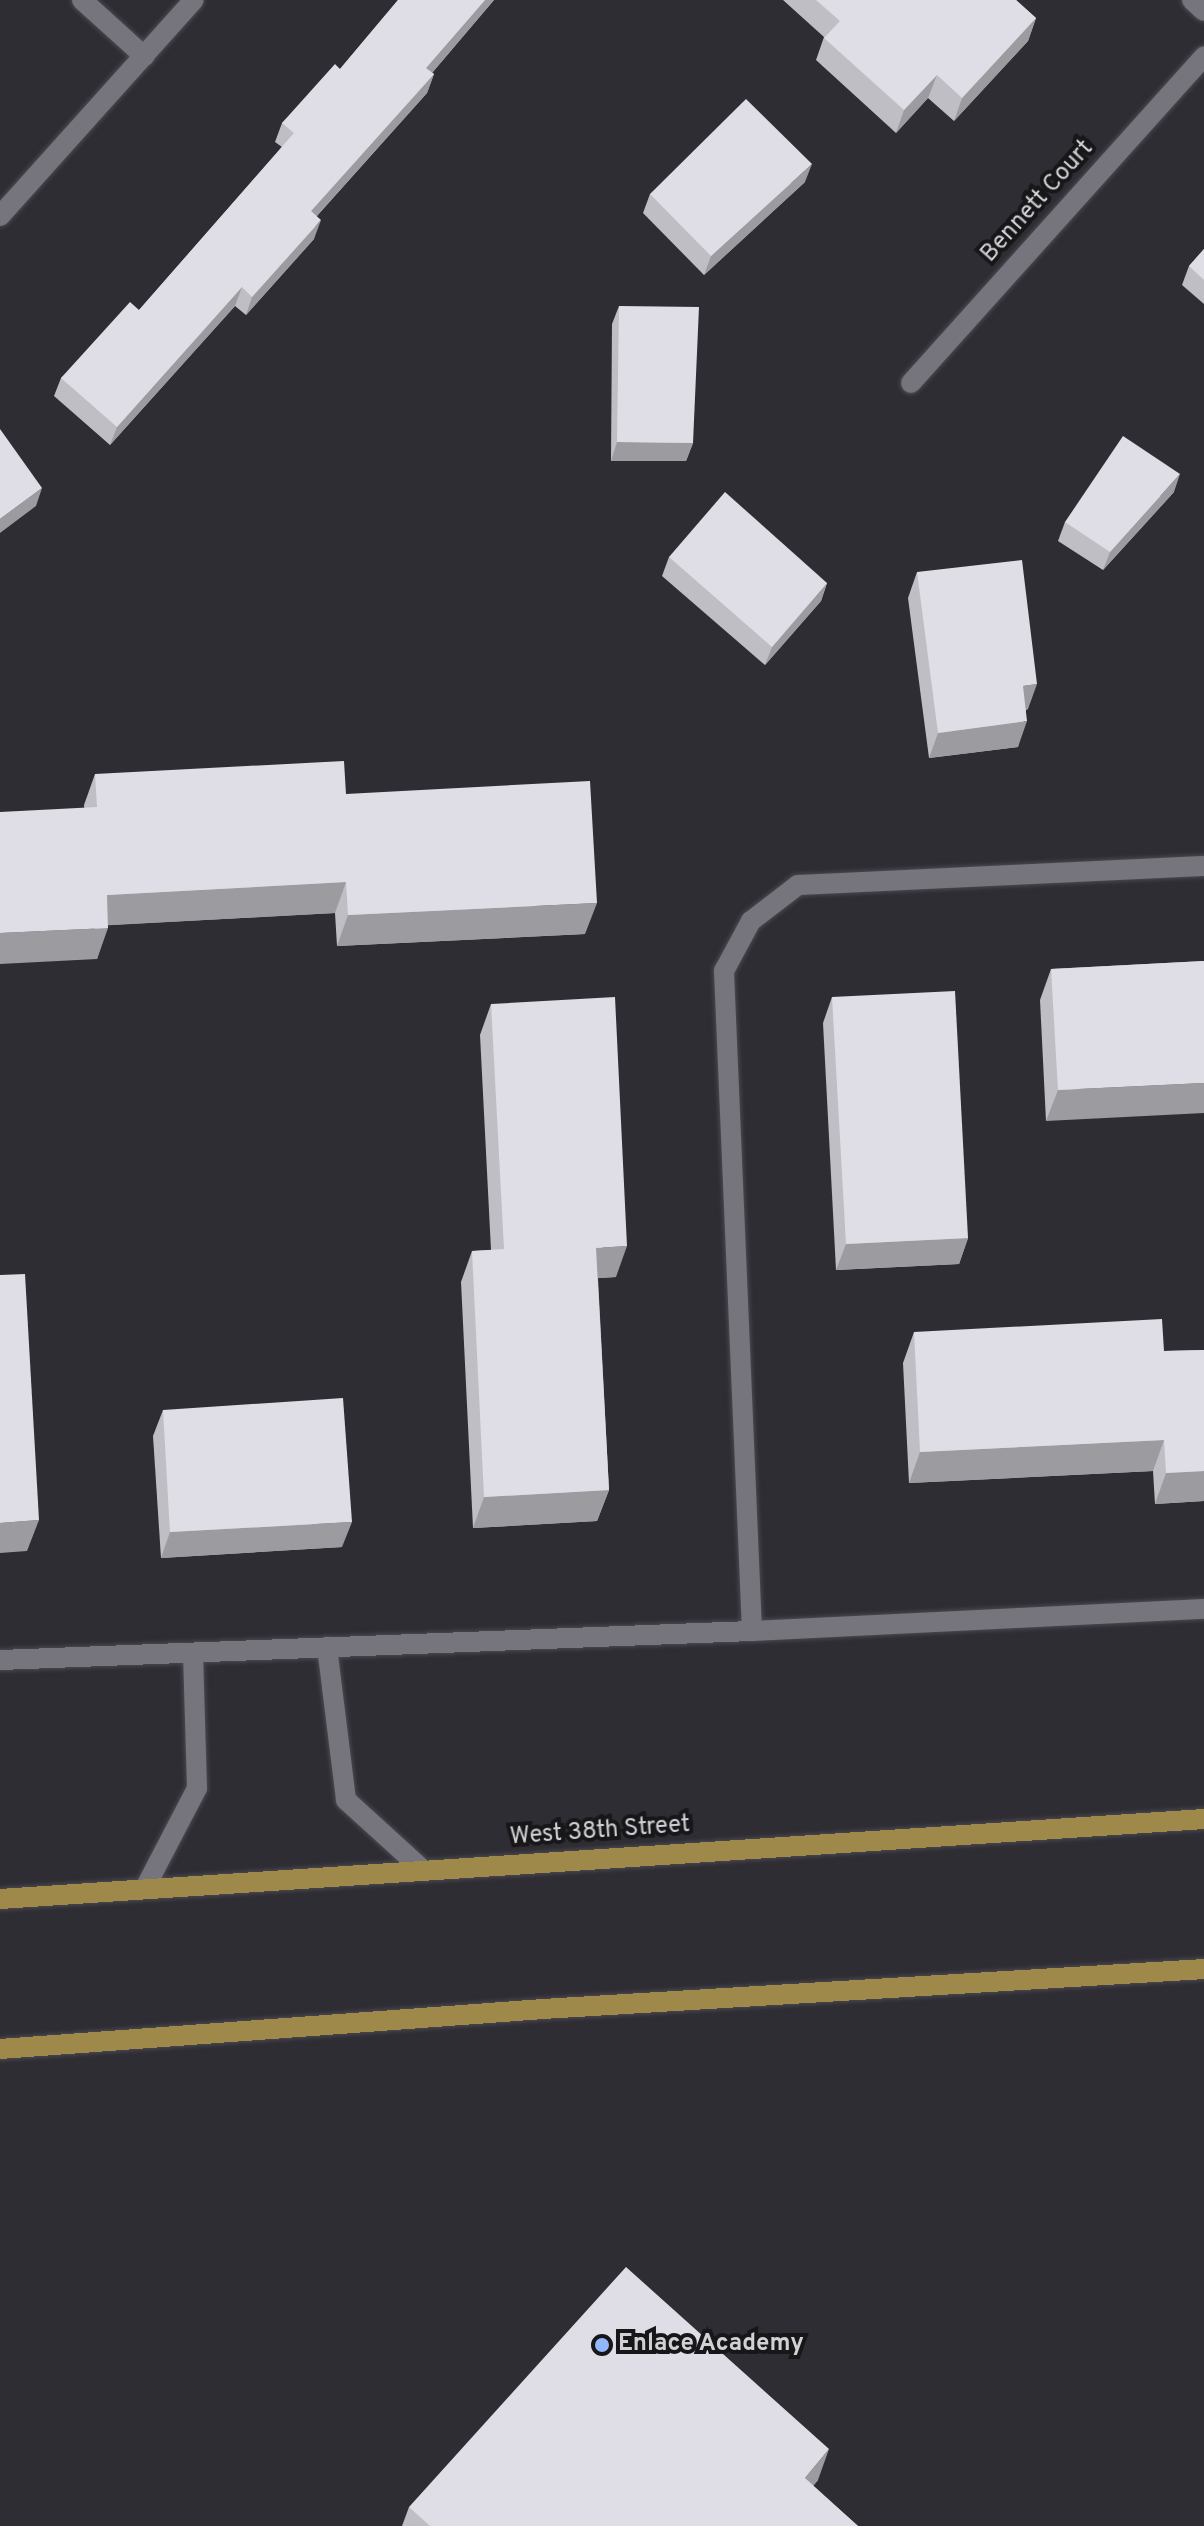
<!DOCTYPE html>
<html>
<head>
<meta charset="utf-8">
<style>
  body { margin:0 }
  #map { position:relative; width:1204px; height:2526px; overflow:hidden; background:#2f2d34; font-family:Overpass,sans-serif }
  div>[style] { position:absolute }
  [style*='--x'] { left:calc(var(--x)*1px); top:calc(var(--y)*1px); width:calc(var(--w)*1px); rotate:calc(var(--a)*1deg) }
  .roads { filter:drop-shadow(0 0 2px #4b494f) drop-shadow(0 0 2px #4b494f) }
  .minor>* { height:20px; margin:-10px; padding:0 10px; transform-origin:10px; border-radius:10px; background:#76747c }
  .major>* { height:20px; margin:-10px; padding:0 10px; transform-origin:10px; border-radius:10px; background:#9f894a }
  .wall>* { inset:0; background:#c0bec5 }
  .shaded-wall>* { inset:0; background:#9c9ba0 }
  .building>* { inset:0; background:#dfdde5 }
  .dots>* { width:22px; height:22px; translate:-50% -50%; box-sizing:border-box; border:4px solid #171619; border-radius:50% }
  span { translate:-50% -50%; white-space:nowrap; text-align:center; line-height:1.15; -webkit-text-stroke:8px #171619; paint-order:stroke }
  .street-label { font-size:24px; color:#d1d0d4 }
  .poi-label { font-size:24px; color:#d1d0d4; font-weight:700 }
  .left { translate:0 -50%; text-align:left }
</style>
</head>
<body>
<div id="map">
  <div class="roads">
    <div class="minor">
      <i style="--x:82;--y:0;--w:84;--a:42.1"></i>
      <i style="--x:1192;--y:0;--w:16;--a:43"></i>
      <i style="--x:0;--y:216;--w:290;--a:-48.1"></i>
      <i style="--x:911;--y:383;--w:439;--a:-48.1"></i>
      <i style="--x:752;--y:1631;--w:661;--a:-92.43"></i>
      <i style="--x:724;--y:971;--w:57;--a:-61.6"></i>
      <i style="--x:751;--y:921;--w:59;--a:-37.5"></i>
      <i style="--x:798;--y:885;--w:406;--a:-2.7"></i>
      <i style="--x:327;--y:1647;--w:154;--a:82.9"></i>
      <i style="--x:346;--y:1800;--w:104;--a:42.3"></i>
      <i style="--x:0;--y:1660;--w:753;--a:-2.21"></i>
      <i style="--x:752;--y:1631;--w:453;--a:-2.8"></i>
      <i style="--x:145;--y:1888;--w:113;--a:-62.5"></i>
      <i style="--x:197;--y:1788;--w:135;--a:-91.7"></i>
    </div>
    <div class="major">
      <i style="--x:0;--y:1899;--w:1207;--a:-3.8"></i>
      <i style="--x:0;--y:2049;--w:544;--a:-4.21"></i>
      <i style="--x:543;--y:2009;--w:662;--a:-3.46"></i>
    </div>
  </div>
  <div class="wall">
    <i style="clip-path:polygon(398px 0,494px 0,432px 73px,434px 74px,427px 93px,317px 216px,314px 239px,246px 315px,235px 306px,110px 445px,54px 396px,61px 378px,139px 310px,282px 147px,275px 142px,282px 123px,340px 69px)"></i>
    <i style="clip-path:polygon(783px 0,1016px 0,1036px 18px,1028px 41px,954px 121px,928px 98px,896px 133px,816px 60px,824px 37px)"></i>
    <i style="clip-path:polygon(805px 182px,704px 275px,643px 213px,650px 194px)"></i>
    <i style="clip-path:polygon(1204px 249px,1204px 304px,1182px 285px,1189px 266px)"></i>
    <i style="clip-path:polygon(619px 306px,693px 443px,686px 461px,611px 461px,612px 324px)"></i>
    <i style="clip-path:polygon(1174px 492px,1103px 570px,1058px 541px,1065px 522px)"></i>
    <i style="clip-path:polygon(669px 557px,827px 583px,821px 601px,765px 665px,662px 576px)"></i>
    <i style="clip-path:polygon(917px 572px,1028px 709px,1026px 710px,1018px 747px,929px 758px,908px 598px)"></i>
    <i style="clip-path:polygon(95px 774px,346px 794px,585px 934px,337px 946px,335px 913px,108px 925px,97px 959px,84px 805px)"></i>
    <i style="clip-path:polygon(1204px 961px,1046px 1121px,1040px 1000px,1051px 969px)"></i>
    <i style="clip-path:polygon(832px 997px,968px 1238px,959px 1264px,836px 1270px,823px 1023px)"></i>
    <i style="clip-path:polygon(491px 1004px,616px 1277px,598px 1278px,609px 1490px,597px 1521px,473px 1528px,461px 1282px,472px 1251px,491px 1250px,480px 1035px)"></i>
    <i style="clip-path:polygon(914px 1332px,1164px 1351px,1204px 1350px,1204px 1501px,1155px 1504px,1153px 1471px,909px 1483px,903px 1363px)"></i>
    <i style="clip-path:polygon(163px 1410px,342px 1547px,161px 1558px,153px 1436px)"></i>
    <i style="clip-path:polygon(818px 2480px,813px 2486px,858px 2526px,402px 2526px,409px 2507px)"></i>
  </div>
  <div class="shaded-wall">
    <i style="clip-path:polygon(485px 0,494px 0,420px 87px,426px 68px)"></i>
    <i style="clip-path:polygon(1036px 18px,1028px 41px,954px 121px,962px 98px)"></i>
    <i style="clip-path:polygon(434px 74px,427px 93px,304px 230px,311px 211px)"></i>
    <i style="clip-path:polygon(937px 75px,928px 98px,896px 133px,904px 110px)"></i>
    <i style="clip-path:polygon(812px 164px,805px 182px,704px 275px,711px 256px)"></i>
    <i style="clip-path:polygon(321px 220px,314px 239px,246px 315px,252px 297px)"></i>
    <i style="clip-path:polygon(242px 287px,235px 306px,110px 445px,117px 427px)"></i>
    <i style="clip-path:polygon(617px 442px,693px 443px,686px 461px,611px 461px)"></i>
    <i style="clip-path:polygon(1180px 474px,1174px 492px,1103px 570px,1110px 552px)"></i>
    <i style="clip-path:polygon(42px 488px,36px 506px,0 533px,0 519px)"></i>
    <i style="clip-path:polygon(827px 583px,821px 601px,765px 665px,772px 647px)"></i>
    <i style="clip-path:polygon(1037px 684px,1028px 709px,1013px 712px,1023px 686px)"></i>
    <i style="clip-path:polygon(1027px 721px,1018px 747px,929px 758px,938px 733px)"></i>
    <i style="clip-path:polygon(346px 882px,335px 913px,95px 926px,107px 895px)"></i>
    <i style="clip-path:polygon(597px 903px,585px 934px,337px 946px,348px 915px)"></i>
    <i style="clip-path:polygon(108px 928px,97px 959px,0 964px,0 933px)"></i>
    <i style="clip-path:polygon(1204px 1083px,1204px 1113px,1046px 1121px,1058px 1090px)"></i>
    <i style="clip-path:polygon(968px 1238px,959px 1264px,836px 1270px,846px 1244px)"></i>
    <i style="clip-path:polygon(627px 1246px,616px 1277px,585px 1279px,596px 1248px)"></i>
    <i style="clip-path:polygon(1164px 1440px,1153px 1471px,909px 1483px,920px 1452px)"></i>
    <i style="clip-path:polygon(1204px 1471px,1204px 1501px,1155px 1504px,1166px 1473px)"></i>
    <i style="clip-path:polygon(609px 1490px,597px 1521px,473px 1528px,484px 1497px)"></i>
    <i style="clip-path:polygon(39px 1520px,27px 1551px,0 1553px,0 1523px)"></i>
    <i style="clip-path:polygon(352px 1522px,342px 1547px,161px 1558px,170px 1532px)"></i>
    <i style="clip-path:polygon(829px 2449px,818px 2480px,794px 2509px,805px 2478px)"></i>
  </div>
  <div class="building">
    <i style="clip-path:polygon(398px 0,485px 0,426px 68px,434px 74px,311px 211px,321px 220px,252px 297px,242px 287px,117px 427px,61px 378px,130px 302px,139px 310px,294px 133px,282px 123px,335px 64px,340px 69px)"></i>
    <i style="clip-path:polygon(816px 0,1016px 0,1036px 18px,962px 98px,937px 75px,904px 110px,824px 38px,840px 21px)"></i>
    <i style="clip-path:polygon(746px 99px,812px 164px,711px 256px,650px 194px)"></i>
    <i style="clip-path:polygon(1204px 249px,1204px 280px,1189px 266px)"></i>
    <i style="clip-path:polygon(619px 306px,699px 307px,693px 443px,617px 442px)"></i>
    <i style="clip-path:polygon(0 429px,42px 488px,0 519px)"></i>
    <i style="clip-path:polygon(1123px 436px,1180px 474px,1110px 552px,1065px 522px)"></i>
    <i style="clip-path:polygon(725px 492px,827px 583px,772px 647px,669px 557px)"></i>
    <i style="clip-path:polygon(1022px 560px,1037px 684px,1023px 686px,1027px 721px,938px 733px,917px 572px)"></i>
    <i style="clip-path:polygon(344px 761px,346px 794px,590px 781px,597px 903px,348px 915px,346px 882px,107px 895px,108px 928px,0 933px,0 812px,97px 807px,95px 774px)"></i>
    <i style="clip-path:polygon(1204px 961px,1204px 1083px,1058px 1090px,1051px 969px)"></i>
    <i style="clip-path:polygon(955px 991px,968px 1238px,846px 1244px,832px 997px)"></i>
    <i style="clip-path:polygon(615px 997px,627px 1246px,596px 1248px,609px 1490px,484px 1497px,472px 1251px,504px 1249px,491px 1004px)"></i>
    <i style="clip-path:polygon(25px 1274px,39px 1520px,0 1523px,0 1275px)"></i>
    <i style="clip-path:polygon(1162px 1319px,1164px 1351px,1204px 1350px,1204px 1471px,1166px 1473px,1164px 1440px,920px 1452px,914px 1332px)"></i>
    <i style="clip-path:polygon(343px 1398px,352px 1522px,170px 1532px,163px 1410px)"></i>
    <i style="clip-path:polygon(626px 2267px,829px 2449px,805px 2478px,858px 2526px,430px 2526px,409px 2507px)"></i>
  </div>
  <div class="dots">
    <i style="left:602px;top:2345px;background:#93b7fd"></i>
  </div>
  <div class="street-label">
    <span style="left:1038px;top:202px;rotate:-48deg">Bennett Court</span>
    <span style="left:600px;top:1832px;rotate:-4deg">West 38th Street</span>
  </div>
  <div class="poi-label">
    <span class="left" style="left:618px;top:2345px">Enlace Academy</span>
  </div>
</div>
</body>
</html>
